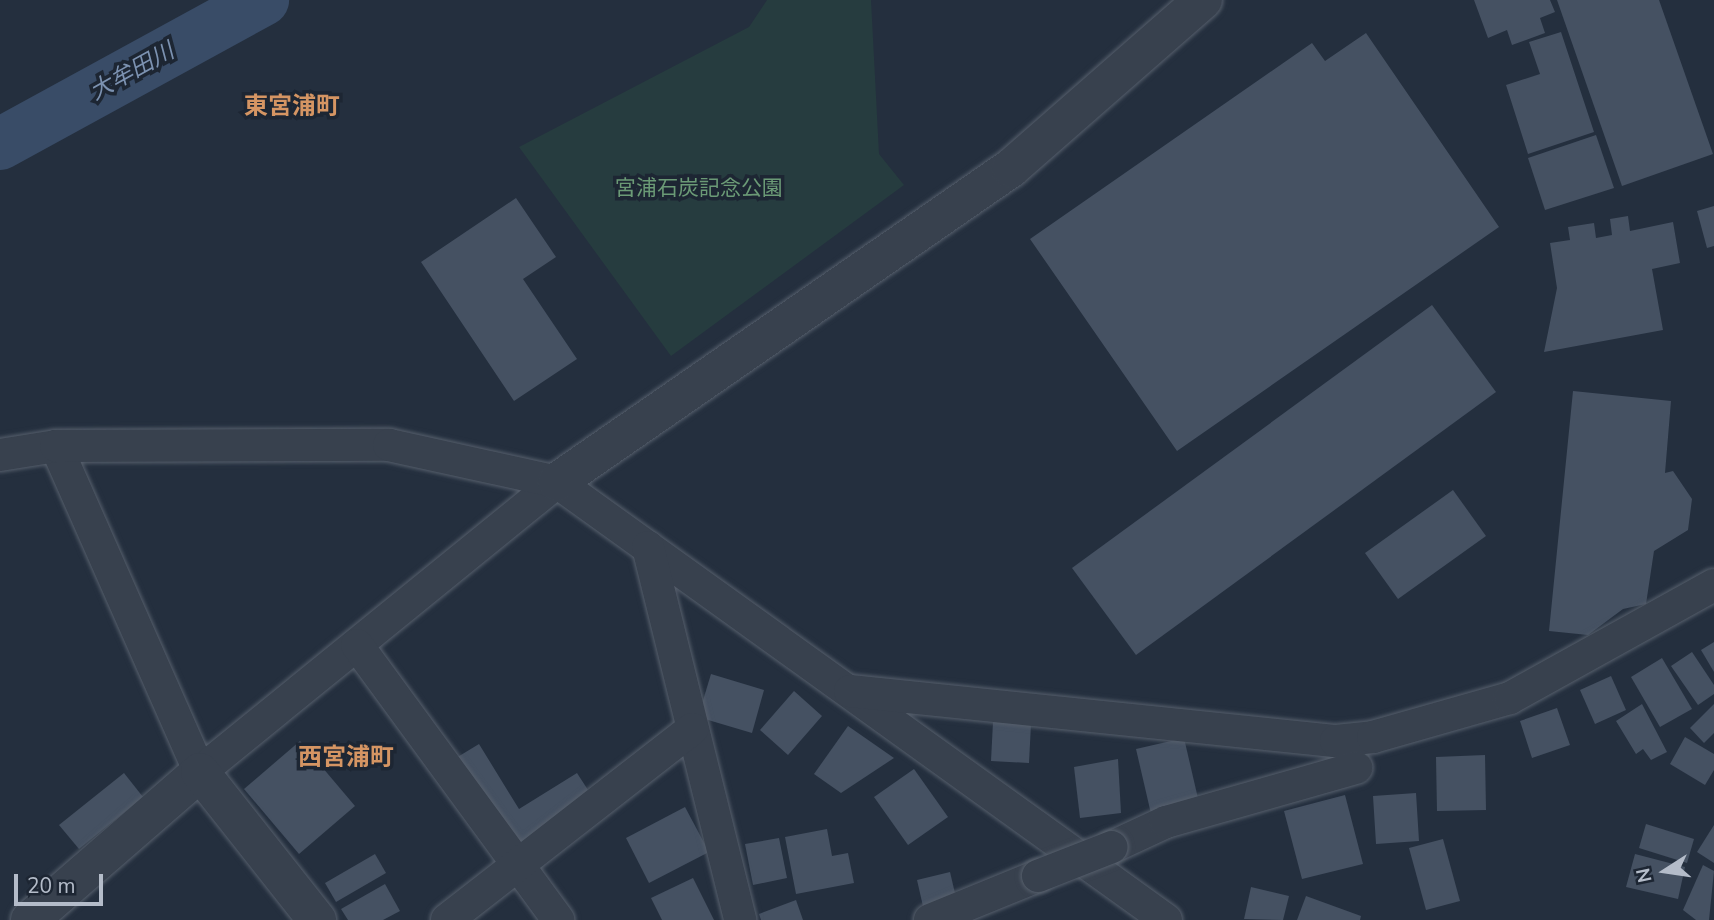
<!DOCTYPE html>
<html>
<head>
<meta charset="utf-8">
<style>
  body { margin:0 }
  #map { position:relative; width:1714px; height:920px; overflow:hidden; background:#242f3e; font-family:"Nunito Sans","Noto Sans JP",sans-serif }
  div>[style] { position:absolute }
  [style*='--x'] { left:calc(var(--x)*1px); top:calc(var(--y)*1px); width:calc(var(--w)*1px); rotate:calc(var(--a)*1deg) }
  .green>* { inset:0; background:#263c3f }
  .water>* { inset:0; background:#394c67 }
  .river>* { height:52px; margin:-26px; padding:0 26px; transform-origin:26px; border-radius:26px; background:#394c67 }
  .building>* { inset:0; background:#455162 }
  .roads { filter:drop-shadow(0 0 2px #565f6c) drop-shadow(0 0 2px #565f6c) }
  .minor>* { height:32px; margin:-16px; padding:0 16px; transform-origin:16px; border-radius:16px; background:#38414e }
  .tertiary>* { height:38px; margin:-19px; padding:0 19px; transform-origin:19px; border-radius:19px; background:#38414e }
  .bridges { filter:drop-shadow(0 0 2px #565f6c) drop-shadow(0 0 2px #565f6c) }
  .minor-bridge>* { height:32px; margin:-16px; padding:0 16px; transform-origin:16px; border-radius:16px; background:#38414e }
  span { translate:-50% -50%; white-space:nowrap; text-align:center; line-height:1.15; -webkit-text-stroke:7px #1d2633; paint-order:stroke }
  .park-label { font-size:21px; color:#6b9a76 }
  .water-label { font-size:23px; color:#7c92b1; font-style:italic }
  .quarter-label { font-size:24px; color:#d59563; font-weight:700 }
  .north { position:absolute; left:1630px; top:836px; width:70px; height:70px; -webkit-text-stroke:5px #1d2633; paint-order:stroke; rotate:258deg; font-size:19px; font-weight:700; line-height:28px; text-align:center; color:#b4bcc9 }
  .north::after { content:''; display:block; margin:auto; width:24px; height:32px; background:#b4bcc9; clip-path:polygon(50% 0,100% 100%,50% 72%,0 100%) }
  .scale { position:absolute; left:14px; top:874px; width:89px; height:32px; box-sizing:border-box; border:4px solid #b4bcc9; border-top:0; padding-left:9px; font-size:21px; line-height:24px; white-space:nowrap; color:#b4bcc9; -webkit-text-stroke:5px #1d2633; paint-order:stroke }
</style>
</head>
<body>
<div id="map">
  <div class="green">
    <i style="clip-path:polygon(767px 0,871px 0,879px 154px,904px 185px,671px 356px,519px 147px,749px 27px)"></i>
  </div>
  <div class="water">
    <i style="clip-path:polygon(2px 128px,27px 130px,55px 131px,0 160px)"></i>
  </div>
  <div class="river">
    <i style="--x:0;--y:144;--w:300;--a:-28.7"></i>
  </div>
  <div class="building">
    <i style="clip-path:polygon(1474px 0,1550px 0,1555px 12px,1540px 18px,1545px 33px,1512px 45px,1507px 30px,1488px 38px)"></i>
    <i style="clip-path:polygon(1557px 0,1659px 0,1713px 154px,1622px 186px)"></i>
    <i style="clip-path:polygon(1561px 32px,1594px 132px,1528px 154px,1506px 85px,1540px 74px,1529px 42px)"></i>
    <i style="clip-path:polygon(1366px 33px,1499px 227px,1177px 451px,1030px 239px,1312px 43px,1325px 61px)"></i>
    <i style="clip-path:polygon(1596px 135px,1614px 188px,1545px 210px,1528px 158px)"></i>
    <i style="clip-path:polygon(516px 198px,556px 257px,523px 279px,577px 359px,514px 401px,421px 262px)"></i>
    <i style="clip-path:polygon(1714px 206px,1714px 246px,1707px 248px,1697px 211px)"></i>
    <i style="clip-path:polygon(1628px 216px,1630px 231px,1673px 222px,1680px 263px,1652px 269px,1663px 330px,1544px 352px,1557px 288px,1550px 243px,1570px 240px,1568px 227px,1594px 223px,1596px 238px,1612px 235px,1610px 219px)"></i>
    <i style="clip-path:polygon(1432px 305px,1496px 392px,1136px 655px,1072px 568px)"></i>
    <i style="clip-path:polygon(1573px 391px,1671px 401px,1665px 473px,1673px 471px,1692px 499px,1688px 530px,1654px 551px,1646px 604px,1623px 609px,1588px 635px,1549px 631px)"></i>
    <i style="clip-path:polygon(1453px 490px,1486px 536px,1398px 599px,1365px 553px)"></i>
    <i style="clip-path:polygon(1714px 642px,1714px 672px,1701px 650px)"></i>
    <i style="clip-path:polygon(1692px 652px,1714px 685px,1714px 694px,1698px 705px,1671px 666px)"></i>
    <i style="clip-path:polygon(1662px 658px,1692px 709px,1660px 727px,1631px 677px)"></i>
    <i style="clip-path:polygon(711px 674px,764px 690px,752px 733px,698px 717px)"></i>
    <i style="clip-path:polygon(1611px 676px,1626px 710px,1595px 724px,1580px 690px)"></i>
    <i style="clip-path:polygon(794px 691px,822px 716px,788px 755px,760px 730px)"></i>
    <i style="clip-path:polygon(1642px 704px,1667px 752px,1651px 760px,1643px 749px,1636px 754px,1616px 721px)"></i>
    <i style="clip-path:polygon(1714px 704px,1714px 733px,1704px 743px,1690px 728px)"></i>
    <i style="clip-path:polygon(1557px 708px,1570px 745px,1532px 758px,1520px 721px)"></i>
    <i style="clip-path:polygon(993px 722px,1031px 724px,1029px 763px,991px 761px)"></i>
    <i style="clip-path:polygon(848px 726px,894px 758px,841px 793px,814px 774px)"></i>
    <i style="clip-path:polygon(1685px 737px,1714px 754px,1714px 770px,1705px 785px,1670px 764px)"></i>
    <i style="clip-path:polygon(1184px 738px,1200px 807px,1152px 818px,1136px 749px)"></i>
    <i style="clip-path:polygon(300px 741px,355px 806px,299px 854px,244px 789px)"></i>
    <i style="clip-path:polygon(479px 744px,519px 809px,577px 773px,599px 807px,512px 861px,451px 761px)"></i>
    <i style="clip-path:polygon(1485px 755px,1486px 810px,1437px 811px,1436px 757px)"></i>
    <i style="clip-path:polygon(1118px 759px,1121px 813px,1080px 818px,1074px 767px)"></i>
    <i style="clip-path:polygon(914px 769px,948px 817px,908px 845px,874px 797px)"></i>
    <i style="clip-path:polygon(124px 773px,143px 797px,79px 849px,59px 825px)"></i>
    <i style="clip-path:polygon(1416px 793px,1419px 841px,1376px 844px,1373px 796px)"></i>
    <i style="clip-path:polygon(1345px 795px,1363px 864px,1302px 879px,1284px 811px)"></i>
    <i style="clip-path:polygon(685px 807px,709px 852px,649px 883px,626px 838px)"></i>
    <i style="clip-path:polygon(1646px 824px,1694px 839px,1687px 863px,1639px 848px)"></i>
    <i style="clip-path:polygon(1714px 825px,1714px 863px,1697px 852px)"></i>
    <i style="clip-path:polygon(827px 829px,832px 856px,848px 853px,854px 883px,796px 894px,785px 837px)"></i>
    <i style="clip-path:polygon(779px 838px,787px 878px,753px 885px,745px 844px)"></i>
    <i style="clip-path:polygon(1443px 839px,1460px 901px,1426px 910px,1409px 848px)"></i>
    <i style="clip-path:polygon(375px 854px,386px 873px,336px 902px,325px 883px)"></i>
    <i style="clip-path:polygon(1635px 854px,1685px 867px,1678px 899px,1626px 887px)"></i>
    <i style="clip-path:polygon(1703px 865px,1714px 871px,1709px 920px,1696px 920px,1683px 910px)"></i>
    <i style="clip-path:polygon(950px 872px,958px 906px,925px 915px,917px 880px)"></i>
    <i style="clip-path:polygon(693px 878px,714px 920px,662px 920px,651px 898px)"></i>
    <i style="clip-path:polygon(385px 884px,400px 911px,383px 920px,348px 920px,341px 909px)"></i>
    <i style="clip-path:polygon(1251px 887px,1289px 896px,1283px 920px,1244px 919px)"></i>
    <i style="clip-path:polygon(1306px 896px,1361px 916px,1360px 920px,1297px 920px)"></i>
    <i style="clip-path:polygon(796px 900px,803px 920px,761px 920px,759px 914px)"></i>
  </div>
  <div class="roads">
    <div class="minor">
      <i style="--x:56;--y:446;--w:356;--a:66.2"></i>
      <i style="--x:200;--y:772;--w:460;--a:-39.1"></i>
      <i style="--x:0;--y:455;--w:57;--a:-9.1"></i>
      <i style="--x:56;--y:446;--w:333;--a:-0.2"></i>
      <i style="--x:389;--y:445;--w:172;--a:12.4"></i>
      <i style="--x:557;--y:482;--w:750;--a:35.72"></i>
      <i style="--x:648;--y:547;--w:384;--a:76.1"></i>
      <i style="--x:357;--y:645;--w:341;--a:53.8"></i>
      <i style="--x:850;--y:691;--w:489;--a:5.9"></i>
      <i style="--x:1336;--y:741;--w:37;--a:-6"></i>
      <i style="--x:1373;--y:737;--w:142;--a:-15.9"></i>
      <i style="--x:1510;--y:698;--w:233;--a:-29"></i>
      <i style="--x:1112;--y:847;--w:60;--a:-24.8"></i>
      <i style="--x:1166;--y:822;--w:198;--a:-15.9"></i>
      <i style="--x:447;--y:920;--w:311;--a:-37.9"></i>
      <i style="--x:930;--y:920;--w:117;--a:-22.2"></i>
    </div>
    <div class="tertiary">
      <i style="--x:557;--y:482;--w:552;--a:-34.67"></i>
      <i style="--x:1011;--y:168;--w:255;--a:-41.2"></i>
      <i style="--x:30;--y:920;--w:225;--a:-41"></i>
      <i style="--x:200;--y:772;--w:189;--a:51.7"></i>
    </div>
  </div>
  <div class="bridges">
    <div class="minor-bridge">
      <i style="--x:1038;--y:876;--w:79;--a:-21.4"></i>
    </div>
  </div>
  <div class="park-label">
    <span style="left:699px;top:188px">宮浦石炭記念公園</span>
  </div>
  <div class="water-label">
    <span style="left:132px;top:72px;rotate:-29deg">大牟田川</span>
  </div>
  <div class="quarter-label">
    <span style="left:292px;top:107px">東宮浦町</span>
    <span style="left:346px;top:758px">西宮浦町</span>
  </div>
  <div class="north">N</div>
  <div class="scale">20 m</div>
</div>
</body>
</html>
